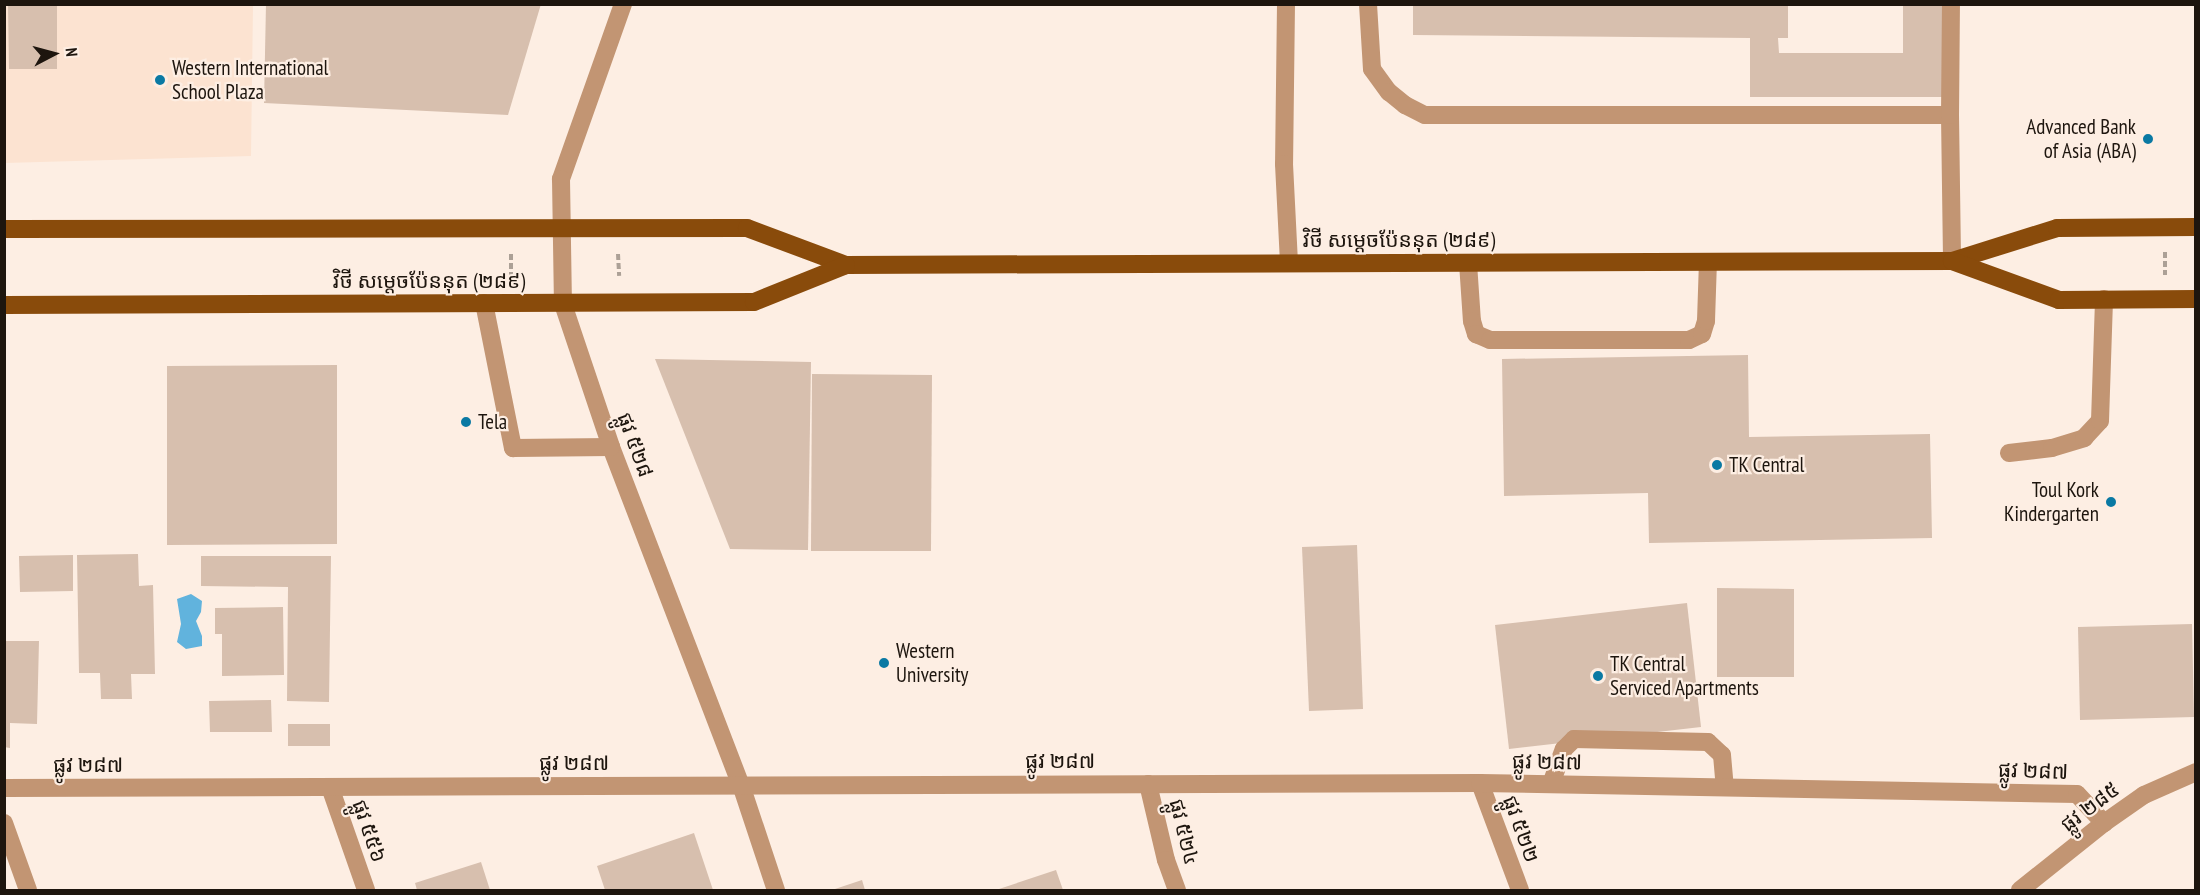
<!DOCTYPE html>
<html>
<head>
<meta charset="utf-8">
<style>
  body { margin:0 }
  #map { position:relative; width:2200px; height:895px; overflow:hidden; background:#fdeee3; font-family:"PT Sans Narrow","Noto Sans Khmer",sans-serif }
  div>[style] { position:absolute }
  [style*='--x'] { left:calc(var(--x)*1px); top:calc(var(--y)*1px); width:calc(var(--w)*1px); rotate:calc(var(--a)*1deg) }
  .built>* { inset:0; background:#fce3d1 }
  .water>* { inset:0; background:#61b3dd }
  .building>* { inset:0; background:#d7bfae }
  .path>* { height:4px; margin-top:-2px; transform-origin:0; background:repeating-linear-gradient(90deg,#aca096 0 6px,transparent 0 9px) }
  .minor>* { height:18px; margin:-9px; padding:0 9px; transform-origin:9px; border-radius:9px; background:#c29573 }
  .major>* { height:18px; margin:-9px; padding:0 9px; transform-origin:9px; border-radius:9px; background:#894b0b }
  .dots>* { width:16px; height:16px; translate:-50% -50%; box-sizing:border-box; border:3px solid #fdeee3; border-radius:50% }
  span { translate:-50% -50%; white-space:nowrap; text-align:center; line-height:1.15; -webkit-text-stroke:4.5px #fdeee3; paint-order:stroke }
  .poi-label { font-size:21px; color:#1d150e }
  .left { translate:0 -50%; text-align:left }
  .right { translate:-100% -50%; text-align:right }
  .street-label { font-size:21px; color:#1d150e }
  .frame { position:absolute; inset:0; border:6px solid #1d150e; pointer-events:none }
  .north { position:absolute; left:24px; top:24px; width:60px; height:60px; -webkit-text-stroke:4px #fdeee3; paint-order:stroke; rotate:84deg; font-size:16px; font-weight:700; line-height:24px; text-align:center; color:#1d150e }
  .north::after { content:''; display:block; margin:auto; width:21px; height:27px; background:#1d150e; clip-path:polygon(50% 0,100% 100%,50% 72%,0 100%) }
</style>
</head>
<body>
<div id="map">
  <div class="built">
    <i style="clip-path:polygon(4px 5px,253px 5px,251px 156px,5px 163px)"></i>
  </div>
  <div class="water">
    <i style="clip-path:polygon(191px 594px,202px 601px,201px 612px,196px 621px,202px 636px,202px 646px,186px 649px,177px 642px,181px 624px,177px 599px)"></i>
  </div>
  <div class="building">
    <i style="clip-path:polygon(8px 4px,57px 4px,57px 69px,9px 69px)"></i>
    <i style="clip-path:polygon(266px 4px,541px 4px,508px 115px,264px 103px)"></i>
    <i style="clip-path:polygon(1413px 4px,1788px 4px,1788px 38px,1778px 38px,1779px 53px,1903px 53px,1903px 4px,1945px 4px,1946px 97px,1750px 97px,1750px 38px,1413px 35px)"></i>
    <i style="clip-path:polygon(1748px 355px,1749px 437px,1930px 434px,1932px 538px,1649px 543px,1648px 493px,1504px 496px,1502px 359px)"></i>
    <i style="clip-path:polygon(655px 359px,811px 362px,808px 550px,730px 549px)"></i>
    <i style="clip-path:polygon(337px 365px,337px 544px,167px 545px,167px 366px)"></i>
    <i style="clip-path:polygon(812px 374px,932px 375px,931px 551px,811px 551px)"></i>
    <i style="clip-path:polygon(1357px 545px,1363px 709px,1309px 711px,1302px 547px)"></i>
    <i style="clip-path:polygon(138px 554px,139px 586px,153px 585px,155px 674px,131px 674px,132px 699px,101px 699px,100px 673px,79px 673px,77px 555px)"></i>
    <i style="clip-path:polygon(73px 555px,73px 591px,20px 592px,19px 556px)"></i>
    <i style="clip-path:polygon(201px 556px,331px 556px,329px 702px,287px 701px,288px 587px,201px 586px)"></i>
    <i style="clip-path:polygon(1717px 588px,1794px 589px,1794px 677px,1717px 677px)"></i>
    <i style="clip-path:polygon(1687px 603px,1701px 727px,1509px 749px,1495px 625px)"></i>
    <i style="clip-path:polygon(283px 607px,284px 675px,222px 676px,222px 634px,215px 634px,215px 608px)"></i>
    <i style="clip-path:polygon(2192px 624px,2194px 717px,2080px 720px,2078px 627px)"></i>
    <i style="clip-path:polygon(4px 641px,39px 641px,37px 724px,10px 723px,10px 748px,4px 747px)"></i>
    <i style="clip-path:polygon(271px 700px,272px 732px,210px 732px,209px 701px)"></i>
    <i style="clip-path:polygon(288px 724px,330px 724px,330px 746px,288px 746px)"></i>
    <i style="clip-path:polygon(694px 833px,713px 890px,605px 890px,597px 866px)"></i>
    <i style="clip-path:polygon(481px 862px,490px 890px,417px 890px,415px 883px)"></i>
    <i style="clip-path:polygon(1056px 870px,1063px 890px,996px 890px)"></i>
    <i style="clip-path:polygon(862px 880px,865px 890px,832px 890px)"></i>
  </div>
  <div class="path">
    <i style="--x:2165;--y:252;--w:23;--a:90"></i>
    <i style="--x:511;--y:254;--w:25;--a:90"></i>
    <i style="--x:618;--y:254;--w:22;--a:87"></i>
  </div>
  <div class="minor">
    <i style="--x:623;--y:4;--w:186;--a:109.5"></i>
    <i style="--x:561;--y:179;--w:125;--a:89.1"></i>
    <i style="--x:563;--y:304;--w:151;--a:71.4"></i>
    <i style="--x:611;--y:447;--w:362;--a:69"></i>
    <i style="--x:741;--y:785;--w:111;--a:71.6"></i>
    <i style="--x:1286;--y:4;--w:160;--a:90.7"></i>
    <i style="--x:1284;--y:164;--w:99;--a:87.1"></i>
    <i style="--x:1368;--y:4;--w:65;--a:86.5"></i>
    <i style="--x:1372;--y:69;--w:29;--a:54"></i>
    <i style="--x:1389;--y:92;--w:21;--a:39"></i>
    <i style="--x:1405;--y:105;--w:22;--a:27"></i>
    <i style="--x:1425;--y:115;--w:525;--a:0"></i>
    <i style="--x:1950;--y:115;--w:146;--a:89.2"></i>
    <i style="--x:1950;--y:115;--w:111;--a:-89.5"></i>
    <i style="--x:1468;--y:263;--w:58;--a:86.1"></i>
    <i style="--x:1472;--y:321;--w:14;--a:73"></i>
    <i style="--x:1476;--y:334;--w:15;--a:23"></i>
    <i style="--x:1490;--y:340;--w:199;--a:0"></i>
    <i style="--x:1689;--y:340;--w:14;--a:-25"></i>
    <i style="--x:1702;--y:334;--w:14;--a:-73"></i>
    <i style="--x:1706;--y:321;--w:59;--a:-88.1"></i>
    <i style="--x:484;--y:303;--w:148;--a:78.7"></i>
    <i style="--x:513;--y:448;--w:98;--a:-0.6"></i>
    <i style="--x:2009;--y:453;--w:43;--a:-6.6"></i>
    <i style="--x:2052;--y:448;--w:34;--a:-17"></i>
    <i style="--x:2084;--y:438;--w:23;--a:-47"></i>
    <i style="--x:2100;--y:421;--w:122;--a:-88.1"></i>
    <i style="--x:1480;--y:783;--w:114;--a:69.5"></i>
    <i style="--x:1148;--y:784;--w:78;--a:76.7"></i>
    <i style="--x:1166;--y:860;--w:32;--a:70"></i>
    <i style="--x:1551;--y:784;--w:37;--a:-70"></i>
    <i style="--x:1564;--y:749;--w:14;--a:-45"></i>
    <i style="--x:1574;--y:739;--w:134;--a:1.3"></i>
    <i style="--x:1708;--y:742;--w:19;--a:43"></i>
    <i style="--x:1722;--y:755;--w:32;--a:85"></i>
    <i style="--x:330;--y:787;--w:109;--a:70.7"></i>
    <i style="--x:4;--y:788;--w:1476;--a:-0.19"></i>
    <i style="--x:1480;--y:783;--w:597;--a:1.06"></i>
    <i style="--x:2077;--y:794;--w:40;--a:47"></i>
    <i style="--x:4;--y:823;--w:71;--a:70.3"></i>
    <i style="--x:2020;--y:890;--w:107;--a:-38.6"></i>
    <i style="--x:2104;--y:823;--w:49;--a:-35"></i>
    <i style="--x:2144;--y:795;--w:57;--a:-23.9"></i>
  </div>
  <div class="major">
    <i style="--x:4;--y:229;--w:743;--a:-0.08"></i>
    <i style="--x:747;--y:228;--w:106;--a:20.5"></i>
    <i style="--x:846;--y:265;--w:1106;--a:-0.21"></i>
    <i style="--x:1952;--y:261;--w:110;--a:-17.4"></i>
    <i style="--x:2057;--y:228;--w:139;--a:-0.4"></i>
    <i style="--x:1952;--y:261;--w:114;--a:20"></i>
    <i style="--x:2059;--y:300;--w:137;--a:-0.4"></i>
    <i style="--x:4;--y:305;--w:750;--a:-0.23"></i>
    <i style="--x:754;--y:302;--w:99;--a:-21.9"></i>
  </div>
  <div class="dots">
    <i style="left:160px;top:80px;background:#0a79a3"></i>
    <i style="left:2148px;top:139px;background:#0a79a3"></i>
    <i style="left:466px;top:422px;background:#0a79a3"></i>
    <i style="left:1717px;top:465px;background:#0a79a3"></i>
    <i style="left:2111px;top:502px;background:#0a79a3"></i>
    <i style="left:884px;top:663px;background:#0a79a3"></i>
    <i style="left:1598px;top:676px;background:#0a79a3"></i>
  </div>
  <div class="poi-label">
    <span class="left" style="left:172px;top:80px">Western International<br>School Plaza</span>
    <span class="right" style="left:2136px;top:139px">Advanced Bank<br>of Asia (ABA)</span>
    <span class="left" style="left:478px;top:422px">Tela</span>
    <span class="left" style="left:1729px;top:465px">TK Central</span>
    <span class="right" style="left:2099px;top:502px">Toul Kork<br>Kindergarten</span>
    <span class="left" style="left:896px;top:663px">Western<br>University</span>
    <span class="left" style="left:1610px;top:676px">TK Central<br>Serviced Apartments</span>
  </div>
  <div class="street-label">
    <span style="left:1399px;top:240px">វិថី សម្តេចប៉ែននុត (២៨៩)</span>
    <span style="left:429px;top:281px">វិថី សម្តេចប៉ែននុត (២៨៩)</span>
    <span style="left:635px;top:445px;rotate:70deg">ផ្លូវ ៥២៨</span>
    <span style="left:1060px;top:761px">ផ្លូវ ២៨៧</span>
    <span style="left:1547px;top:762px;rotate:1deg">ផ្លូវ ២៨៧</span>
    <span style="left:574px;top:763px">ផ្លូវ ២៨៧</span>
    <span style="left:88px;top:765px">ផ្លូវ ២៨៧</span>
    <span style="left:2033px;top:771px;rotate:2deg">ផ្លូវ ២៨៧</span>
    <span style="left:2090px;top:807px;rotate:-37deg">ផ្លូវ ២៨៥</span>
    <span style="left:1521px;top:829px;rotate:70deg">ផ្លូវ ៥២២</span>
    <span style="left:369px;top:831px;rotate:71deg">ផ្លូវ ៥៥៦</span>
    <span style="left:1184px;top:832px;rotate:76deg">ផ្លូវ ៥២៤</span>
  </div>
  <div class="frame"></div>
  <div class="north">N</div>
</div>
</body>
</html>
